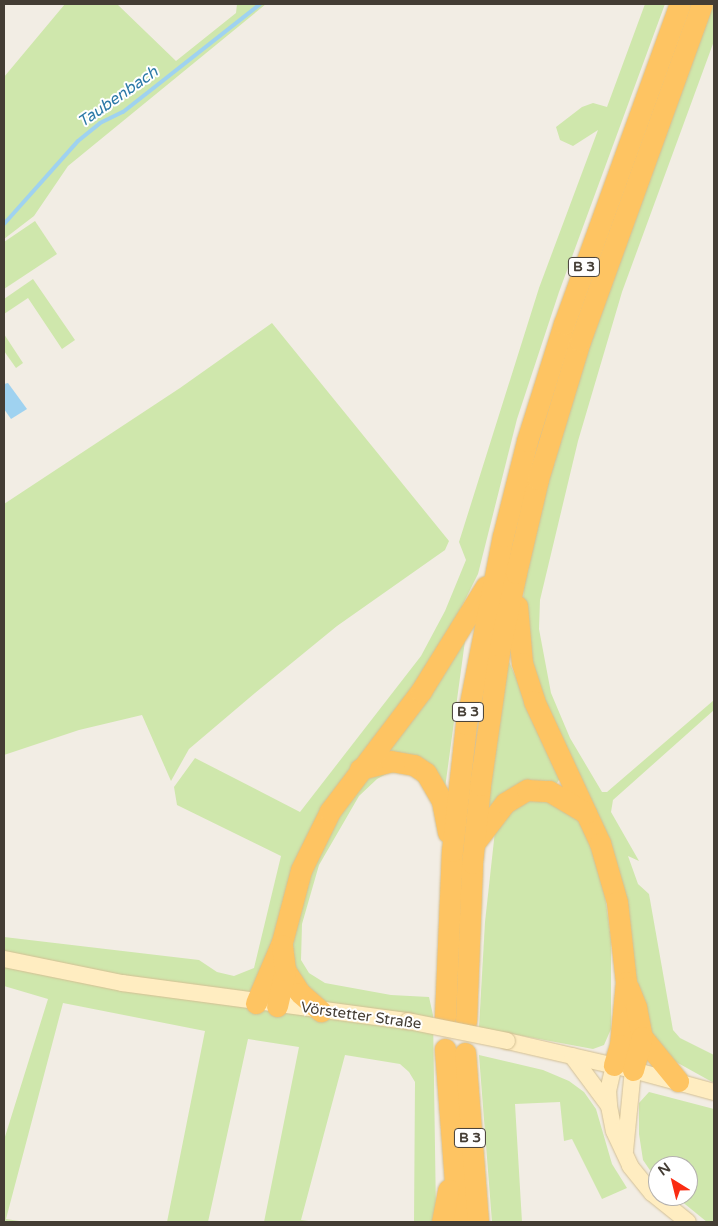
<!DOCTYPE html>
<html>
<head>
<meta charset="utf-8">
<style>
  body { margin:0 }
  #map { position:relative; width:718px; height:1226px; overflow:hidden; background:#f2ede4; font-family:"Varela Round",sans-serif }
  div>[style] { position:absolute }
  [style*='--x'] { left:calc(var(--x)*1px); top:calc(var(--y)*1px); width:calc(var(--w)*1px); rotate:calc(var(--a)*1deg) }
  .green>* { inset:0; background:#cfe7ac }
  .water>* { inset:0; background:#9fd2f0 }
  .stream>* { height:4px; margin:-2px; padding:0 2px; transform-origin:2px; border-radius:2px; background:#9fd2f0 }
  .roads { filter:drop-shadow(0 0 1px #d3bf93) drop-shadow(0 0 1px #d3bf93) }
  .secondary>* { height:16px; margin:-8px; padding:0 8px; transform-origin:8px; border-radius:8px; background:#ffedc1 }
  .highway>* { height:21px; margin:-10.5px; padding:0 10.5px; transform-origin:10.5px; border-radius:10.5px; background:#fec462 }
  .bridges { filter:drop-shadow(0 0 1px #d3bf93) drop-shadow(0 0 1px #d3bf93) }
  .secondary-bridge>* { height:16px; margin:-8px; padding:0 8px; transform-origin:8px; border-radius:8px; background:#ffedc1 }
  span { translate:-50% -50%; white-space:nowrap; text-align:center; line-height:1.15; -webkit-text-stroke:4px #fff; paint-order:stroke }
  .shield-label span { padding:1px 4px; background:#fff; border:1px solid; border-radius:4px; -webkit-text-stroke-width:0 }
  .shield-label { font-size:14px; color:#443d34; font-weight:700 }
  .street-label { font-size:15px; color:#443d34 }
  .water-label { font-size:16px; color:#2c79a7; font-style:italic }
  .frame { position:absolute; inset:0; border:5px solid #443d34; pointer-events:none }
  .north { position:absolute; left:648px; top:1156px; width:50px; height:50px; box-sizing:border-box; background:#fff; border:1px solid #b4b1ae; border-radius:50%; rotate:324deg; font-size:14px; font-weight:700; line-height:20px; text-align:center; color:#443d34 }
  .north::after { content:''; display:block; margin:auto; width:18px; height:22px; background:#fa2c12; clip-path:polygon(50% 0,100% 100%,50% 72%,0 100%) }
</style>
</head>
<body>
<div id="map">
  <div class="green">
    <i style="clip-path:polygon(65px 4px,117px 4px,176px 61px,236px 13px,237px 4px,266px 4px,68px 166px,34px 216px,4px 239px,4px 77px)"></i>
    <i style="clip-path:polygon(645px 4px,665px 4px,559px 292px,517px 419px,478px 574px,462px 606px,467px 626px,440px 825px,431px 796px,414px 776px,401px 772px,388px 773px,377px 779px,359px 796px,319px 865px,302px 924px,301px 960px,309px 973px,325px 983px,391px 995px,429px 997px,433px 1015px,436px 1213px,449px 1222px,414px 1222px,415px 1082px,409px 1072px,400px 1064px,345px 1055px,301px 1220px,316px 1222px,264px 1222px,299px 1047px,248px 1039px,208px 1222px,167px 1222px,205px 1031px,63px 1003px,6px 1219px,26px 1222px,4px 1222px,4px 1140px,48px 999px,4px 986px,4px 937px,199px 960px,217px 972px,234px 976px,254px 968px,281px 856px,177px 805px,174px 787px,195px 758px,300px 812px,421px 656px,445px 611px,466px 560px,459px 542px,539px 288px,598px 130px,573px 146px,560px 140px,556px 127px,582px 107px,593px 103px,607px 107px)"></i>
    <i style="clip-path:polygon(712px 4px,714px 4px,714px 41px,622px 292px,578px 441px,540px 600px,539px 629px,551px 693px,570px 738px,602px 792px,607px 792px,714px 700px,714px 710px,613px 800px,611px 812px,639px 861px,628px 856px,638px 884px,649px 894px,673px 1030px,680px 1038px,714px 1055px,714px 1083px,667px 1057px,656px 1046px,637px 988px,626px 921px,527px 666px,523px 601px,525px 567px,557px 444px,578px 378px)"></i>
    <i style="clip-path:polygon(35px 221px,57px 254px,4px 289px,4px 242px)"></i>
    <i style="clip-path:polygon(33px 279px,75px 340px,62px 349px,28px 298px,4px 314px,4px 299px)"></i>
    <i style="clip-path:polygon(272px 323px,449px 541px,445px 550px,337px 626px,255px 693px,189px 749px,171px 781px,142px 715px,79px 730px,4px 755px,4px 504px,180px 388px)"></i>
    <i style="clip-path:polygon(4px 334px,23px 363px,16px 368px,4px 351px)"></i>
    <i style="clip-path:polygon(507px 657px,560px 778px,557px 783px,527px 780px,490px 806px,487px 804px)"></i>
    <i style="clip-path:polygon(541px 793px,581px 821px,601px 867px,611px 939px,611px 1029px,604px 1045px,593px 1049px,479px 1028px,485px 922px,495px 831px,503px 813px)"></i>
    <i style="clip-path:polygon(479px 1055px,543px 1070px,569px 1081px,584px 1092px,596px 1109px,612px 1164px,627px 1188px,602px 1199px,572px 1139px,564px 1141px,560px 1102px,515px 1104px,522px 1222px,492px 1222px)"></i>
    <i style="clip-path:polygon(649px 1092px,714px 1109px,714px 1222px,707px 1222px,675px 1196px,688px 1196px,688px 1166px,658px 1166px,658px 1182px,643px 1160px,639px 1134px,639px 1103px)"></i>
  </div>
  <div class="water">
    <i style="clip-path:polygon(8px 383px,27px 409px,11px 419px,4px 409px,4px 384px)"></i>
  </div>
  <div class="stream">
    <i style="--x:4;--y:224;--w:111;--a:-48.3"></i>
    <i style="--x:78;--y:141;--w:28;--a:-39"></i>
    <i style="--x:100;--y:123;--w:25;--a:-26"></i>
    <i style="--x:123;--y:112;--w:174;--a:-38.2"></i>
  </div>
  <div class="roads">
    <div class="secondary">
      <i style="--x:4;--y:959;--w:120;--a:11.5"></i>
      <i style="--x:122;--y:983;--w:289;--a:7.6"></i>
      <i style="--x:507;--y:1041;--w:129;--a:13"></i>
      <i style="--x:633;--y:1070;--w:84;--a:15.2"></i>
      <i style="--x:572;--y:1056;--w:62;--a:53.5"></i>
      <i style="--x:614;--y:1065;--w:26;--a:103"></i>
      <i style="--x:608;--y:1090;--w:16;--a:86"></i>
      <i style="--x:609;--y:1106;--w:25;--a:79"></i>
      <i style="--x:614;--y:1131;--w:38;--a:65"></i>
      <i style="--x:630;--y:1166;--w:35;--a:51"></i>
      <i style="--x:652;--y:1193;--w:46;--a:38.9"></i>
      <i style="--x:625;--y:1151;--w:81;--a:-84.4"></i>
    </div>
    <div class="highway">
      <i style="--x:517;--y:606;--w:57;--a:85"></i>
      <i style="--x:522;--y:663;--w:40;--a:72"></i>
      <i style="--x:534;--y:701;--w:157;--a:65.1"></i>
      <i style="--x:600;--y:843;--w:61;--a:73.9"></i>
      <i style="--x:617;--y:902;--w:81;--a:83.6"></i>
      <i style="--x:626;--y:982;--w:63;--a:95.4"></i>
      <i style="--x:620;--y:1045;--w:21;--a:107"></i>
      <i style="--x:360;--y:769;--w:32;--a:-14"></i>
      <i style="--x:391;--y:761;--w:23;--a:10"></i>
      <i style="--x:414;--y:765;--w:14;--a:34"></i>
      <i style="--x:426;--y:773;--w:32;--a:60"></i>
      <i style="--x:442;--y:801;--w:32;--a:79"></i>
      <i style="--x:476;--y:841;--w:48;--a:-52.7"></i>
      <i style="--x:505;--y:803;--w:26;--a:-31"></i>
      <i style="--x:527;--y:790;--w:22;--a:3"></i>
      <i style="--x:549;--y:791;--w:43;--a:30.7"></i>
      <i style="--x:285;--y:970;--w:27;--a:57"></i>
      <i style="--x:300;--y:993;--w:28;--a:41"></i>
      <i style="--x:628;--y:987;--w:22;--a:68"></i>
      <i style="--x:636;--y:1007;--w:31;--a:79"></i>
      <i style="--x:642;--y:1037;--w:57;--a:50.7"></i>
      <i style="--x:256;--y:1003;--w:66;--a:-66.9"></i>
      <i style="--x:282;--y:942;--w:74;--a:-75.2"></i>
      <i style="--x:301;--y:870;--w:66;--a:-63.8"></i>
      <i style="--x:330;--y:811;--w:151;--a:-52.8"></i>
      <i style="--x:421;--y:691;--w:123;--a:-58.2"></i>
      <i style="--x:277;--y:1006;--w:37;--a:-77"></i>
      <i style="--x:285;--y:970;--w:25;--a:-97"></i>
      <i style="--x:445;--y:1017;--w:166;--a:-87.6"></i>
      <i style="--x:452;--y:851;--w:128;--a:-83.7"></i>
      <i style="--x:466;--y:724;--w:192;--a:-78.9"></i>
      <i style="--x:503;--y:536;--w:98;--a:-75.8"></i>
      <i style="--x:527;--y:441;--w:123;--a:-72.5"></i>
      <i style="--x:564;--y:324;--w:340;--a:-70.1"></i>
      <i style="--x:466;--y:1021;--w:158;--a:-87.8"></i>
      <i style="--x:472;--y:863;--w:78;--a:-84.1"></i>
      <i style="--x:480;--y:785;--w:140;--a:-81.8"></i>
      <i style="--x:500;--y:646;--w:75;--a:-77.6"></i>
      <i style="--x:516;--y:573;--w:97;--a:-76.8"></i>
      <i style="--x:538;--y:479;--w:144;--a:-73.1"></i>
      <i style="--x:580;--y:341;--w:358;--a:-70.1"></i>
      <i style="--x:445;--y:1049;--w:173;--a:85.7"></i>
      <i style="--x:465;--y:1053;--w:169;--a:85.6"></i>
      <i style="--x:633;--y:1070;--w:34;--a:-75"></i>
      <i style="--x:442;--y:1222;--w:33;--a:-79"></i>
    </div>
  </div>
  <div class="bridges">
    <div class="secondary-bridge">
      <i style="--x:408;--y:1021;--w:101;--a:11.4"></i>
    </div>
  </div>
  <div class="shield-label">
    <span style="left:584px;top:267px">B 3</span>
    <span style="left:468px;top:712px">B 3</span>
    <span style="left:470px;top:1138px">B 3</span>
  </div>
  <div class="street-label">
    <span style="left:361px;top:1016px;rotate:8deg">Vörstetter Straße</span>
  </div>
  <div class="water-label">
    <span style="left:118px;top:97px;rotate:-35deg">Taubenbach</span>
  </div>
  <div class="frame"></div>
  <div class="north">N</div>
</div>
</body>
</html>
